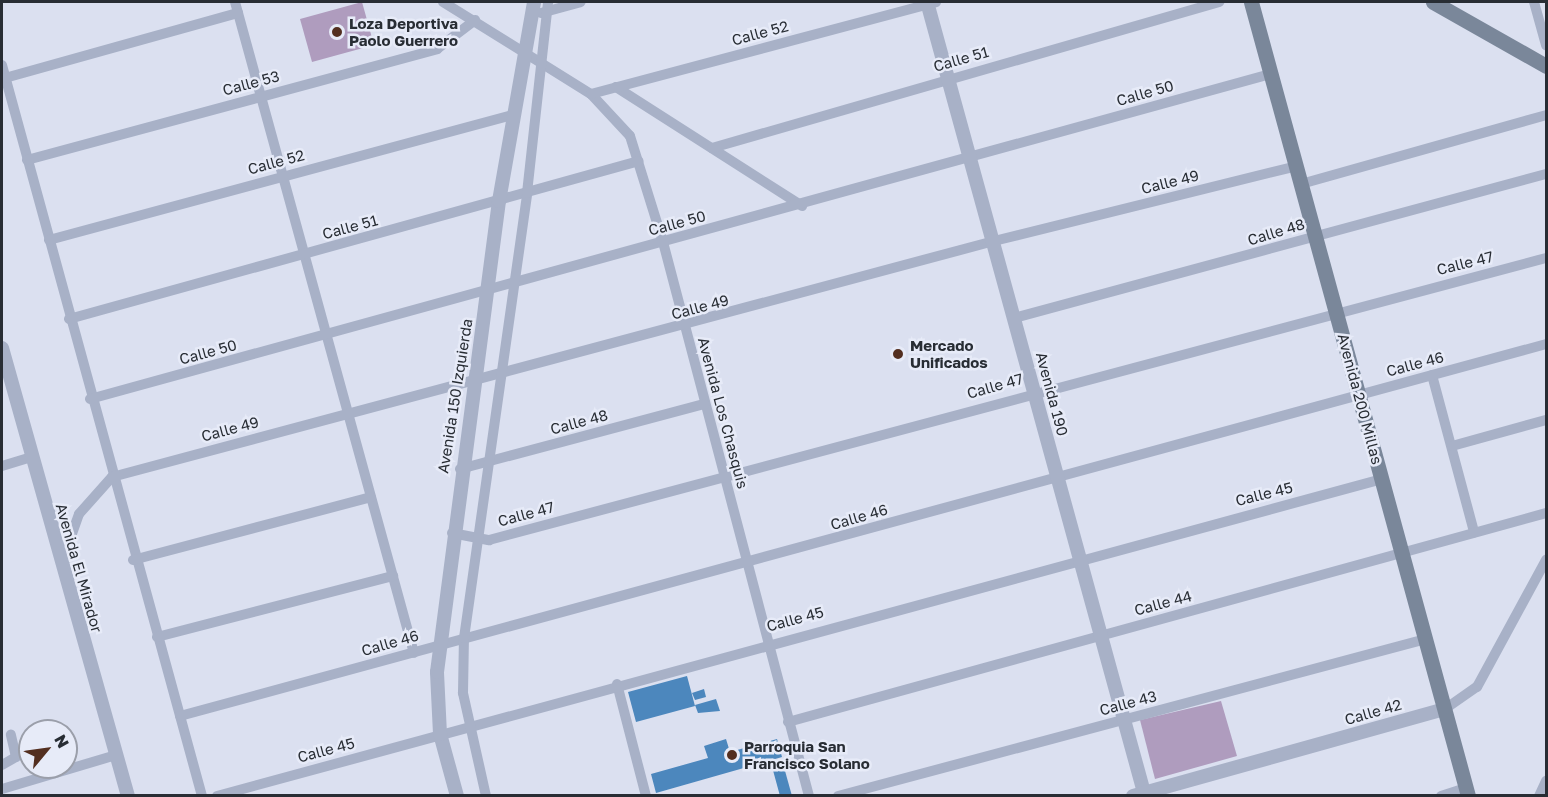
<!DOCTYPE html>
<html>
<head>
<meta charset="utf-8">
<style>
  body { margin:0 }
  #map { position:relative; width:1548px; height:797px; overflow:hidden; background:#dbe0f0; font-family:"Golos Text",sans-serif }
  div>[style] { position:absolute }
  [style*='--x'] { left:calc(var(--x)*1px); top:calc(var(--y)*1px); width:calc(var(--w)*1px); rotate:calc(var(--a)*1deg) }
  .green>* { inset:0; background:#af9cbe }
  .building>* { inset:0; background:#4c87bd }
  .minor>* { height:10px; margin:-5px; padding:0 5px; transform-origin:5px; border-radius:5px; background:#a8b1c7 }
  .tertiary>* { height:14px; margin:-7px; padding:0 7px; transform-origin:7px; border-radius:7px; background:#a8b1c7 }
  .secondary>* { height:15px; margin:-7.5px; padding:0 7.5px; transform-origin:7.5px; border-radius:7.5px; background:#7a879a }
  .dots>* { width:16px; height:16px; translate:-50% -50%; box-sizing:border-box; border:3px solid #e7ebf8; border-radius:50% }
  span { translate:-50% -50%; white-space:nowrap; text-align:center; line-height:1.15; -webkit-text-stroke:5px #e7ebf8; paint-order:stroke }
  .poi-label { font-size:15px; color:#282d34; font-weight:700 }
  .left { translate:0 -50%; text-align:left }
  .street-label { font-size:15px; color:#282d34 }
  .frame { position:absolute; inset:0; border:3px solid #282d34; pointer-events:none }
  .north { position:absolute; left:18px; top:719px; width:60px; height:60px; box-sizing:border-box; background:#e7ebf8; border:2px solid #9b9faa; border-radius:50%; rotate:61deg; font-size:16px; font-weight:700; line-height:24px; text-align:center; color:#282d34 }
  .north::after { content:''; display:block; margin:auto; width:21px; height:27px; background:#532f20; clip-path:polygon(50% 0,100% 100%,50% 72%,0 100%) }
</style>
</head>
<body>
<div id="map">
  <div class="green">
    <i style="clip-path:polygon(362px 2px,374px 45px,312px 62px,300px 19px)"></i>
    <i style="clip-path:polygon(1221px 701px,1237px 756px,1155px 779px,1140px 720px)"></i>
  </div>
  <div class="building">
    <i style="clip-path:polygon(687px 676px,695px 706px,636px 722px,628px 692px)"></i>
    <i style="clip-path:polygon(704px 689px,706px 697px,695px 700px,692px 693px)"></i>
    <i style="clip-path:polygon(716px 699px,720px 711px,698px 713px,695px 705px)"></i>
    <i style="clip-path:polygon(726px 739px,730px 752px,777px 739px,782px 757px,656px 793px,651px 774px,708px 758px,704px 746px)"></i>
    <i style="clip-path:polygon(782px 760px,792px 796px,780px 796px,771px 763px)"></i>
  </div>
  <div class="minor">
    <i style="--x:235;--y:2;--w:675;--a:74.63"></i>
    <i style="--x:443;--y:2;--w:174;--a:31.9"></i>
    <i style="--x:591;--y:94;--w:57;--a:47.1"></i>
    <i style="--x:630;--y:136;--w:111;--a:72.7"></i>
    <i style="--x:663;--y:242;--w:573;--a:75.24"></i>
    <i style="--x:1534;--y:2;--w:45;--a:74.4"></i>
    <i style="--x:541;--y:13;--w:41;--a:-15.4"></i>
    <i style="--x:2;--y:65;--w:758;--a:74.7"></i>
    <i style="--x:5;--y:78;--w:242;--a:-15.6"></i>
    <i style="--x:616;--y:87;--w:221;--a:32.6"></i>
    <i style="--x:591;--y:94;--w:357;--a:-14.9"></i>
    <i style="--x:712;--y:148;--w:528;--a:-16.06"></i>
    <i style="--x:27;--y:160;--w:425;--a:-15.1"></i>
    <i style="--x:437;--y:49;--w:48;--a:-37.3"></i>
    <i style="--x:1301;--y:184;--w:255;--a:-15.7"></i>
    <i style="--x:49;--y:240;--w:479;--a:-15.1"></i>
    <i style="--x:1014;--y:318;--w:551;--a:-15.15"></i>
    <i style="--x:69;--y:319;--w:591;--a:-15.49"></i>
    <i style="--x:1432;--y:375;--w:163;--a:75"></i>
    <i style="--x:90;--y:399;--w:1225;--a:-15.39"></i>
    <i style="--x:1452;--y:446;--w:98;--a:-15.5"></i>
    <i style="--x:2;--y:466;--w:30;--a:-17"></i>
    <i style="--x:460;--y:469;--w:253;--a:-14.9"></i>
    <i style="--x:452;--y:533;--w:38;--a:11"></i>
    <i style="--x:489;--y:540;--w:1094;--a:-14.94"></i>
    <i style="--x:133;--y:560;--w:246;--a:-14.8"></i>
    <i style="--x:62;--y:562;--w:51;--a:-70.5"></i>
    <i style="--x:79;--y:514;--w:50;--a:-48.3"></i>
    <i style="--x:112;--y:477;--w:913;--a:-14.98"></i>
    <i style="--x:994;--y:241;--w:311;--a:-13.9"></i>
    <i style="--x:157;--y:637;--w:244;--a:-14.5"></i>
    <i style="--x:617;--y:684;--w:116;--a:75.5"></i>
    <i style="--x:1445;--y:709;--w:39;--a:-35"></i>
    <i style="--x:1477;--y:687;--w:145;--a:-61.5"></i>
    <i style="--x:180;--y:716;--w:1416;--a:-15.23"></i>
    <i style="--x:788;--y:722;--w:786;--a:-15.41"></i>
    <i style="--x:2;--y:765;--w:16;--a:-30"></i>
    <i style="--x:16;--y:757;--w:23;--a:-103"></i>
    <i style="--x:2;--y:789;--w:119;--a:-16.6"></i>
    <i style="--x:217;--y:796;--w:1207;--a:-15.22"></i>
    <i style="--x:486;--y:796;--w:106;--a:-102.6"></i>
    <i style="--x:463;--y:693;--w:55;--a:-89"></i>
    <i style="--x:464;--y:638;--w:449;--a:-81.9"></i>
    <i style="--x:527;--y:193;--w:192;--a:-83.7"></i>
    <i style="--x:838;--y:796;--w:609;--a:-14.95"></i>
    <i style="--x:1441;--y:796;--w:26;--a:-18"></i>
    <i style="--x:1539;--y:796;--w:17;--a:-65"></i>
  </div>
  <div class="tertiary">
    <i style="--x:927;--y:2;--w:823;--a:74.65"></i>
    <i style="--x:2;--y:348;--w:465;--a:74.3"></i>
    <i style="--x:457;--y:796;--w:64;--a:-105.3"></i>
    <i style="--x:440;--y:734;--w:62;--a:-92.8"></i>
    <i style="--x:437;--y:672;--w:475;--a:-82.5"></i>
    <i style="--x:499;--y:201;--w:202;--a:-80"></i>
    <i style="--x:1133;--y:796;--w:324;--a:-15.6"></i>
  </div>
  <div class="secondary">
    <i style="--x:1251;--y:2;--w:823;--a:74.71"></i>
    <i style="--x:1433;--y:2;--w:130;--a:29.5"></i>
  </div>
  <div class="dots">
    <i style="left:337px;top:32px;background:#532f20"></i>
    <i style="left:898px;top:354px;background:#532f20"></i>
    <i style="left:732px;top:755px;background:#532f20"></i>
  </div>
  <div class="poi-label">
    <span class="left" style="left:349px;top:32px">Loza Deportiva<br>Paolo Guerrero</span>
    <span class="left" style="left:910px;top:354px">Mercado<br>Unificados</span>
    <span class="left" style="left:744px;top:755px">Parroquia San<br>Francisco Solano</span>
  </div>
  <div class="street-label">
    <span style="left:760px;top:33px;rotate:-15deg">Calle 52</span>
    <span style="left:961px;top:59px;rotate:-16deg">Calle 51</span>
    <span style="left:251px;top:83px;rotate:-15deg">Calle 53</span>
    <span style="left:1145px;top:93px;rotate:-16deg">Calle 50</span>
    <span style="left:276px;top:162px;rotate:-15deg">Calle 52</span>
    <span style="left:1170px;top:182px;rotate:-14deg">Calle 49</span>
    <span style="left:677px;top:223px;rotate:-15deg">Calle 50</span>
    <span style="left:350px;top:227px;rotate:-15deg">Calle 51</span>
    <span style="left:1276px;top:232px;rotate:-17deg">Calle 48</span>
    <span style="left:1465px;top:263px;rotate:-14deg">Calle 47</span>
    <span style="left:700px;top:307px;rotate:-15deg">Calle 49</span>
    <span style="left:208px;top:352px;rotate:-15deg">Calle 50</span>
    <span style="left:1415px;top:364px;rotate:-15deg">Calle 46</span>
    <span style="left:995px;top:386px;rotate:-16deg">Calle 47</span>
    <span style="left:1052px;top:394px;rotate:75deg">Avenida 190</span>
    <span style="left:455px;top:396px;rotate:-81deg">Avenida 150 Izquierda</span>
    <span style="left:1360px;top:399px;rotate:75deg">Avenida 200 Millas</span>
    <span style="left:723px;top:413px;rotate:75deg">Avenida Los Chasquis</span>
    <span style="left:579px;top:422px;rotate:-15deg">Calle 48</span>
    <span style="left:230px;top:429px;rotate:-15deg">Calle 49</span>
    <span style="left:1264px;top:494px;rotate:-14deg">Calle 45</span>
    <span style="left:526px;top:514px;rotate:-15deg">Calle 47</span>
    <span style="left:859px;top:517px;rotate:-16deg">Calle 46</span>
    <span style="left:79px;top:568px;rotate:74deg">Avenida El Mirador</span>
    <span style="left:1163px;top:603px;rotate:-15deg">Calle 44</span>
    <span style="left:795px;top:619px;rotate:-15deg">Calle 45</span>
    <span style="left:390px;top:643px;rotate:-16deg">Calle 46</span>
    <span style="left:1128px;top:703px;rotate:-15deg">Calle 43</span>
    <span style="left:1373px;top:712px;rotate:-16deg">Calle 42</span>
    <span style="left:326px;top:750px;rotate:-15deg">Calle 45</span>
  </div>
  <div class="frame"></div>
  <div class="north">N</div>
</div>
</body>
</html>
